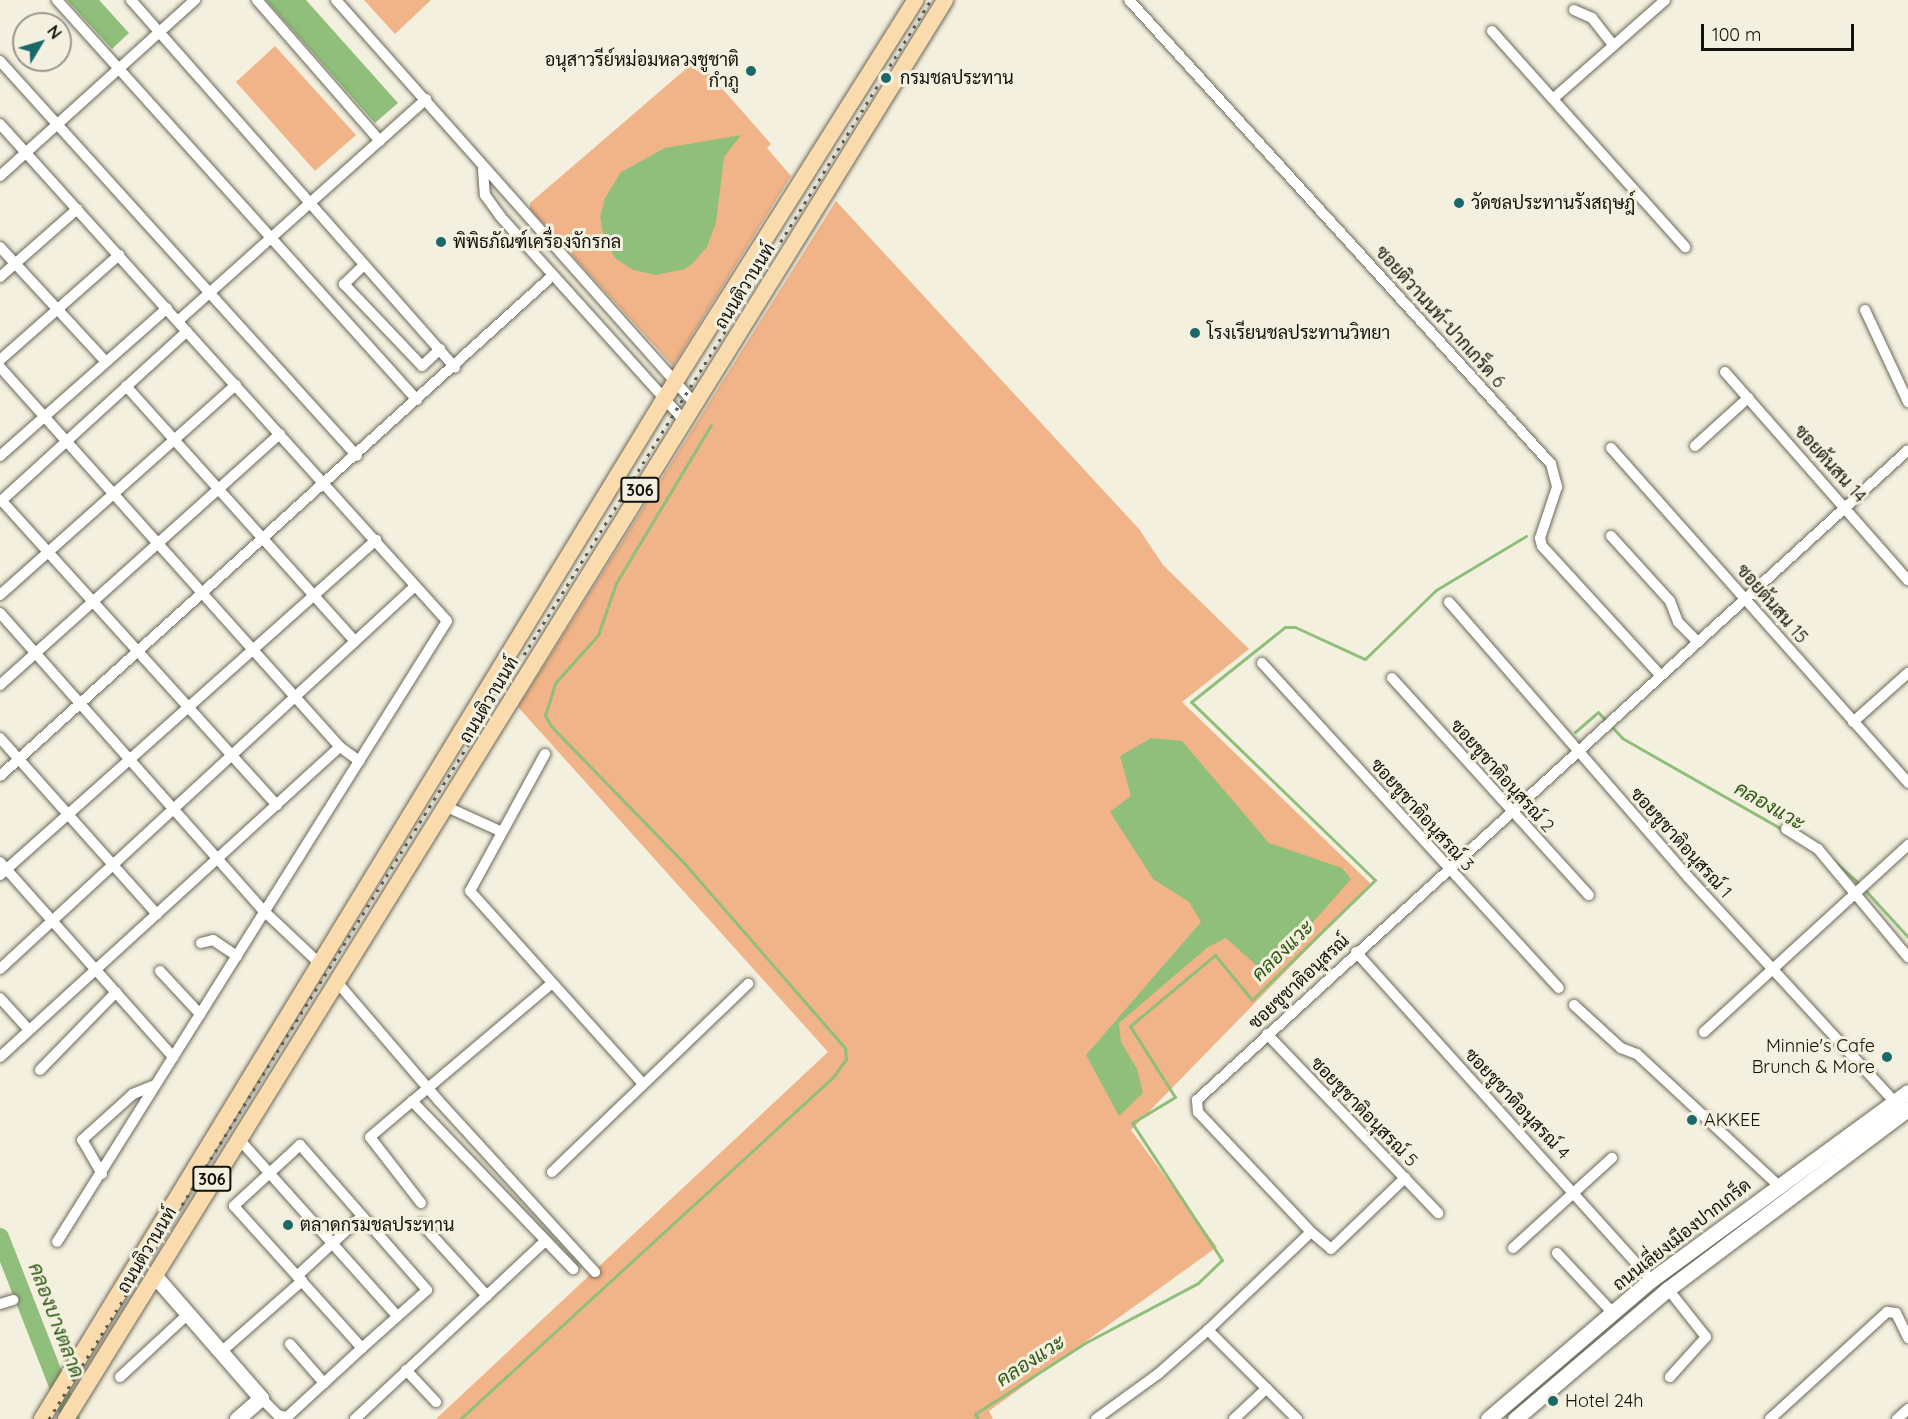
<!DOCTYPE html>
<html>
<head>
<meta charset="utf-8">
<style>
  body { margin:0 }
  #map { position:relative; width:1908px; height:1419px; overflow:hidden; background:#f4f0df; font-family:Quicksand,Sarabun,sans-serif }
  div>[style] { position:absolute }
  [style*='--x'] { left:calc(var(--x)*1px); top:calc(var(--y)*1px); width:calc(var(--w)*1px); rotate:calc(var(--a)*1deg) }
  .green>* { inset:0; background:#f1b388 }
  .water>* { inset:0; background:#90bf7b }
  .stream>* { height:3px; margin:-1.5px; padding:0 1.5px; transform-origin:1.5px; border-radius:1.5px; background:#90bf7b }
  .river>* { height:18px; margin:-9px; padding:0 9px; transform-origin:9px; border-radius:9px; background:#90bf7b }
  .roads { filter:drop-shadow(0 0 2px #6b685a) drop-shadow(0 0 2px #6b685a) }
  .street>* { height:10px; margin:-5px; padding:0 5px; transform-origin:5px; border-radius:5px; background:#fff }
  .secondary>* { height:15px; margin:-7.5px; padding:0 7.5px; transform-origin:7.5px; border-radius:7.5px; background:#fff }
  .primary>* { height:16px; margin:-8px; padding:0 8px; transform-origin:8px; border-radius:8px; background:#fadbad }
  .rail>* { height:3px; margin-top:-1.5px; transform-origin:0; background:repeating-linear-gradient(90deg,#5f5d53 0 3px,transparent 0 9px) }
  .dots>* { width:16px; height:16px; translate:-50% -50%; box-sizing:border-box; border:3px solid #f4f0df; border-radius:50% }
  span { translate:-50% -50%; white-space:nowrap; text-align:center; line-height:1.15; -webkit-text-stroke:6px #f4f0df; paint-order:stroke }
  .shield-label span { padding:2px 4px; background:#f4f0df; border:2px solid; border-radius:4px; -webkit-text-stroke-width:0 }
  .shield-label { font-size:16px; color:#12110b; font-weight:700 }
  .poi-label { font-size:18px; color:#12110b }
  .right { translate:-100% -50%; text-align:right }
  .left { translate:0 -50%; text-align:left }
  .street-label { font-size:18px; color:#12110b }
  .water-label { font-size:20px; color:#2e5a15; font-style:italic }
  .north { position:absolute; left:12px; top:12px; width:60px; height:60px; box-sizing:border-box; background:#f4f0df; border:2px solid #9a978a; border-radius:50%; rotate:52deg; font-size:16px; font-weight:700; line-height:24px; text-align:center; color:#12110b }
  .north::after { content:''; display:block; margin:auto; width:21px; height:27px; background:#1b686a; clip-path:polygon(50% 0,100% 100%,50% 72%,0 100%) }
  .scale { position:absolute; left:1701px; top:24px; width:153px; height:27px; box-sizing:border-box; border:3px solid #12110b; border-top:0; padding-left:8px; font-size:18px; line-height:21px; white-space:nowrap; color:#12110b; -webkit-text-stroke:4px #f4f0df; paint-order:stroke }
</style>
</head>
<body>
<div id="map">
  <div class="green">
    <i style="clip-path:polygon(364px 0,431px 0,395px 34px)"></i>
    <i style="clip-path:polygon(275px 46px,356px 135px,315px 171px,236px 82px)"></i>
    <i style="clip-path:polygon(694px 62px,699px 62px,771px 144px,767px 148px,791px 176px,673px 366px,530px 209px,530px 203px)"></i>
    <i style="clip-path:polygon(836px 201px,1139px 529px,1163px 565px,1249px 649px,1182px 702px,1371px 884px,1131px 1130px,1217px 1247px,989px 1411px,993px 1419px,436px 1419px,828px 1052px,518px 707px)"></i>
  </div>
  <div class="water">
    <i style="clip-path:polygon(67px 0,99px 0,129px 33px,112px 49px)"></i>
    <i style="clip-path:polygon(266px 0,306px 0,398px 103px,375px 123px)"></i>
    <i style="clip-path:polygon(741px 135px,724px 157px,716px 223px,707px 247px,693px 263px,685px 269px,656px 275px,633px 270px,615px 258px,604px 238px,600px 218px,605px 198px,621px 172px,665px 148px)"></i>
    <i style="clip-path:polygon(1151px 738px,1182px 741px,1269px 843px,1342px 868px,1351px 879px,1273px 968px,1258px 967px,1226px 938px,1208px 947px,1119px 1023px,1121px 1042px,1137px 1069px,1143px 1093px,1119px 1116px,1086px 1055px,1201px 922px,1189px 902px,1153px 879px,1110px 812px,1131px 796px,1120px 756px)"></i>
  </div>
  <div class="stream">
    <i style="--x:1575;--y:732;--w:30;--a:-41"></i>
    <i style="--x:1598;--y:712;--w:35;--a:47"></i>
    <i style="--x:1622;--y:738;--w:185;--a:29.7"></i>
    <i style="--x:1834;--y:861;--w:36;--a:42"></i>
    <i style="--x:1865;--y:890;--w:64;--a:47.5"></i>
    <i style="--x:460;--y:1419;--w:506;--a:-42.52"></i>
    <i style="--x:833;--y:1077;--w:22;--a:-54"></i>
    <i style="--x:846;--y:1059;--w:11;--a:-95"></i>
    <i style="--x:845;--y:1048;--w:242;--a:-131"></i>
    <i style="--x:686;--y:865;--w:194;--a:-134.2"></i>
    <i style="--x:551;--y:726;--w:13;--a:-119"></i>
    <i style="--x:545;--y:715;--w:35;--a:-72"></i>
    <i style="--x:556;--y:682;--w:63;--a:-48.2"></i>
    <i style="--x:598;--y:635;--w:55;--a:-70.9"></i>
    <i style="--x:616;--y:583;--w:184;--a:-59"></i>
    <i style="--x:978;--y:1419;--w:6;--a:-121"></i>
    <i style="--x:975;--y:1414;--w:129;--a:-32.9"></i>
    <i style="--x:1083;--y:1344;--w:130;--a:-27.9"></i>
    <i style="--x:1198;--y:1283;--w:33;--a:-44"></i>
    <i style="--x:1222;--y:1260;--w:164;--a:-123.3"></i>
    <i style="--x:1132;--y:1123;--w:50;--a:-31.2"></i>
    <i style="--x:1175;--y:1097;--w:84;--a:-122.4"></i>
    <i style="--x:1130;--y:1026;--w:111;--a:-39.9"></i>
    <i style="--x:1215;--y:955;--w:58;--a:50.6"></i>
    <i style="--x:1252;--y:1000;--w:172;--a:-44.3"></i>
    <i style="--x:1375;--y:880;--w:256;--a:-135.9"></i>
    <i style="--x:1191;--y:702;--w:120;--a:-38.6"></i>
    <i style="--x:1285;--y:627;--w:10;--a:0"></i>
    <i style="--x:1295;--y:627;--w:77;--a:24.6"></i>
    <i style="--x:1365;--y:659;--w:99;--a:-44.2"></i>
    <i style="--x:1436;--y:590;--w:105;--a:-31"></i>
  </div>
  <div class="river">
    <i style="--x:0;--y:1237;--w:195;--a:68.7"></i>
  </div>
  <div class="roads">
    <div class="street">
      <i style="--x:57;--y:0;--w:538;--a:48.01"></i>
      <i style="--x:131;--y:0;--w:490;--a:48.6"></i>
      <i style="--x:257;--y:0;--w:187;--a:48.9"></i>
      <i style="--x:336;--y:0;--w:539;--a:48.38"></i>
      <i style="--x:1129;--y:0;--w:627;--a:47.71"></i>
      <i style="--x:1551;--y:464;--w:24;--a:75"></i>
      <i style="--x:1557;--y:487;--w:54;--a:108.4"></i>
      <i style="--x:1540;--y:538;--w:8;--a:76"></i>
      <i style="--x:1542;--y:546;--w:175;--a:47.5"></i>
      <i style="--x:1574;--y:10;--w:20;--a:24"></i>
      <i style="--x:1592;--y:18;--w:34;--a:52"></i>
      <i style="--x:1492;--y:31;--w:290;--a:48.2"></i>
      <i style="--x:0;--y:61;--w:532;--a:47.89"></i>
      <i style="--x:1554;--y:98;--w:148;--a:-41.4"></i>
      <i style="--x:0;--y:124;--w:668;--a:48.03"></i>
      <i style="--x:447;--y:621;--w:733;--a:122.13"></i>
      <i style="--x:483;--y:169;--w:26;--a:86"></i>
      <i style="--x:485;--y:195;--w:26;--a:54"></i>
      <i style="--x:500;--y:216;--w:273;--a:48"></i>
      <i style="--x:0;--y:176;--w:263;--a:-42.1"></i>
      <i style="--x:0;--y:247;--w:156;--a:47.3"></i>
      <i style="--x:364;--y:265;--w:28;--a:136"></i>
      <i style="--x:344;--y:284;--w:113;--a:46.4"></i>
      <i style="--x:422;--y:366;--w:25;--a:-43"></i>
      <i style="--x:0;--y:277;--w:103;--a:-41.4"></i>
      <i style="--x:1865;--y:310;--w:102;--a:64.9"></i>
      <i style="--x:178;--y:321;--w:333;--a:-41.8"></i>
      <i style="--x:0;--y:360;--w:159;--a:-41.4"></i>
      <i style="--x:0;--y:367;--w:510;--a:48.18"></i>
      <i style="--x:340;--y:747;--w:24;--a:36"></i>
      <i style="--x:1725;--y:372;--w:277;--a:48.7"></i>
      <i style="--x:126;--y:386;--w:343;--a:48.1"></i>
      <i style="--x:1695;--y:446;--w:72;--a:-42.2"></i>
      <i style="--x:1611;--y:448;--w:448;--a:48.4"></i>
      <i style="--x:0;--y:456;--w:223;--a:-41.5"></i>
      <i style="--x:2;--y:501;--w:410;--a:47.9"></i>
      <i style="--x:0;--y:502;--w:253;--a:-42.4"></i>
      <i style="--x:1611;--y:536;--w:88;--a:47.8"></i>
      <i style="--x:1670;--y:601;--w:22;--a:69"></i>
      <i style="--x:1678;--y:622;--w:25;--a:45"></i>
      <i style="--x:0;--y:595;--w:316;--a:-41.7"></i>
      <i style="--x:1449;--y:602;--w:364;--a:49"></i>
      <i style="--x:1688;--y:877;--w:304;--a:47.4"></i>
      <i style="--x:0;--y:613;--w:398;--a:48.5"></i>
      <i style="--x:264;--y:911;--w:76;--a:43.4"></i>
      <i style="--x:1262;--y:663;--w:440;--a:47.6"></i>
      <i style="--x:1392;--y:678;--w:293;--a:47.8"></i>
      <i style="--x:0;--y:685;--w:376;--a:-41.9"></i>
      <i style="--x:1853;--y:722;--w:74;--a:-41.7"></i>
      <i style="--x:0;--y:738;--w:236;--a:48.3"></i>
      <i style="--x:545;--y:754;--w:156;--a:118.7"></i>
      <i style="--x:470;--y:891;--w:259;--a:48.1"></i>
      <i style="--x:0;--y:776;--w:745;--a:-42.17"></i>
      <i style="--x:447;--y:807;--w:60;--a:24.4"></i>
      <i style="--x:1786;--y:829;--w:38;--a:32"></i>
      <i style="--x:1818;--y:849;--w:141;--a:50.2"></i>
      <i style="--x:0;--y:862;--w:261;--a:48.4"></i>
      <i style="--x:0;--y:875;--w:504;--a:-41.7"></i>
      <i style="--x:201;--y:943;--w:12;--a:-14"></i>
      <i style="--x:213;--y:940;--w:29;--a:34"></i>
      <i style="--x:1356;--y:952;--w:441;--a:48"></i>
      <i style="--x:0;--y:969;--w:565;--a:-42.7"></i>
      <i style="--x:160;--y:971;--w:59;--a:47.1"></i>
      <i style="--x:337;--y:982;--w:155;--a:49.4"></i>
      <i style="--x:438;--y:1100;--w:233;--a:47.6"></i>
      <i style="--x:0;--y:998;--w:43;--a:47.8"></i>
      <i style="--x:1574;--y:1005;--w:64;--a:42.5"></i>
      <i style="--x:1621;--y:1048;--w:17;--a:21"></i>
      <i style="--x:1637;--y:1054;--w:192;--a:42.9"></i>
      <i style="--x:1704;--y:1032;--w:277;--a:-42.5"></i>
      <i style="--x:1267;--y:1034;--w:248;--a:46.3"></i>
      <i style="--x:0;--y:1057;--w:460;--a:-42.4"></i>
      <i style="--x:40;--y:1070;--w:109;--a:-45.7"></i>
      <i style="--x:412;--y:1101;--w:233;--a:46.2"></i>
      <i style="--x:238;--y:1138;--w:239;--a:48.2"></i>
      <i style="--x:552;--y:1172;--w:272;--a:-43.8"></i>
      <i style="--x:102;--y:1174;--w:39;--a:-120"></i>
      <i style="--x:82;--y:1140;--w:69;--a:-42"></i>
      <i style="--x:133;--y:1094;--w:22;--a:-22"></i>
      <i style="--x:421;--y:1203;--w:83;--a:-127.7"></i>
      <i style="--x:370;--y:1137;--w:237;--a:-40.2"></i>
      <i style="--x:422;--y:1224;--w:97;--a:47.9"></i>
      <i style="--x:1311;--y:1232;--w:26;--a:40"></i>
      <i style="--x:1331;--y:1249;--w:103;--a:-43.8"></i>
      <i style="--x:1513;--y:1248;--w:134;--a:-42.3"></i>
      <i style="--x:1557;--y:1253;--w:82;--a:47"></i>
      <i style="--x:297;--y:1276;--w:88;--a:-42.7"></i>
      <i style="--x:1668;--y:1289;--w:61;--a:51.6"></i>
      <i style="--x:1706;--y:1337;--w:54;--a:132"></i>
      <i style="--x:0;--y:1304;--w:14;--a:-17"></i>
      <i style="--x:1208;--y:1330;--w:126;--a:45"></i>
      <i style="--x:290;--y:1344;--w:52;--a:48.9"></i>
      <i style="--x:221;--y:1352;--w:108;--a:-41.2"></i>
      <i style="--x:406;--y:1370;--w:44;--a:46.8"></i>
      <i style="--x:120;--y:1377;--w:93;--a:-42.8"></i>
      <i style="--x:261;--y:1398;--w:24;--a:45"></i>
      <i style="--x:278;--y:1415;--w:9;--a:13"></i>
      <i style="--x:287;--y:1417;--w:50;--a:-42.6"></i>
      <i style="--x:324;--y:1383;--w:52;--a:-42.6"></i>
      <i style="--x:362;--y:1348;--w:87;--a:-41.7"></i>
      <i style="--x:427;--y:1290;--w:193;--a:-131.2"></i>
      <i style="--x:300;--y:1145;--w:90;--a:137.3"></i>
      <i style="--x:234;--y:1206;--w:191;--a:48"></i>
      <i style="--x:355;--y:1419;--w:260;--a:-43.1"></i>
      <i style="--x:1096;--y:1419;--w:77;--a:-36"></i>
      <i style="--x:1158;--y:1374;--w:67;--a:-41.3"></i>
      <i style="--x:1208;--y:1330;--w:142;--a:-43.6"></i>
      <i style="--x:1311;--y:1232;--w:165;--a:-133.3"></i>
      <i style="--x:1198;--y:1112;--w:12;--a:-95"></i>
      <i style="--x:1197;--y:1100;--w:963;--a:-42.43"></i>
      <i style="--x:1234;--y:1419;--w:45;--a:-43.2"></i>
      <i style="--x:1770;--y:1419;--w:159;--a:-42.4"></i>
      <i style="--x:1887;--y:1312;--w:9;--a:6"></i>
      <i style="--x:1896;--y:1313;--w:28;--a:64"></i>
      <i style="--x:1897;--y:1419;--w:15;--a:-42"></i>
    </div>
    <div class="secondary">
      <i style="--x:154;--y:1275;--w:163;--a:49"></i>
      <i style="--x:261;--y:1398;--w:32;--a:139"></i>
      <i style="--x:1488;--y:1419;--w:214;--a:-40.5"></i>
      <i style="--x:1651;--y:1280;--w:318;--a:-36.2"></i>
      <i style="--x:1515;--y:1419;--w:201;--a:-40.4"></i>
      <i style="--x:1668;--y:1289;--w:300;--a:-36.9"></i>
    </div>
    <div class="primary">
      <i style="--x:42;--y:1419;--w:1192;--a:-58.62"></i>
      <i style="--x:663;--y:401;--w:474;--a:-57.8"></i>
      <i style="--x:66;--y:1419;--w:1669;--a:-58.22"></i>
    </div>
  </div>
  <div class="rail">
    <i style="--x:49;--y:1419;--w:1671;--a:-58.14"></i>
  </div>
  <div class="dots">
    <i style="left:751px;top:71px;background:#1b686a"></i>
    <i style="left:886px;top:78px;background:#1b686a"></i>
    <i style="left:1459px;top:203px;background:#1b686a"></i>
    <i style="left:441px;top:242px;background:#1b686a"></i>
    <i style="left:1195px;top:333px;background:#1b686a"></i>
    <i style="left:1887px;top:1057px;background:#1b686a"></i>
    <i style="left:1692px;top:1120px;background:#1b686a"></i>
    <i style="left:288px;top:1225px;background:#1b686a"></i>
    <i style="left:1553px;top:1401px;background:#1b686a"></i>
  </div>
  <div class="shield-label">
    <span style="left:640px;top:490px">306</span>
    <span style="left:212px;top:1179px">306</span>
  </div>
  <div class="poi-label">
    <span class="right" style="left:739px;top:71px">อนุสาวรีย์หม่อมหลวงชูชาติ<br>กำภู</span>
    <span class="left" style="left:900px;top:78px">กรมชลประทาน</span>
    <span class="left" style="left:1471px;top:203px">วัดชลประทานรังสฤษฎ์</span>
    <span class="left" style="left:453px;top:242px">พิพิธภัณฑ์เครื่องจักรกล</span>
    <span class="left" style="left:1207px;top:333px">โรงเรียนชลประทานวิทยา</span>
    <span class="right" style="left:1875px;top:1057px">Minnie's Cafe<br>Brunch &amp; More</span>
    <span class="left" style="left:1704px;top:1120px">AKKEE</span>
    <span class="left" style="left:300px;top:1225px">ตลาดกรมชลประทาน</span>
    <span class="left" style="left:1565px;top:1401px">Hotel 24h</span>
  </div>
  <div class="street-label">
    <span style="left:745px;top:286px;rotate:-58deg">ถนนติวานนท์</span>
    <span style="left:1440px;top:317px;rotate:48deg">ซอยติวานนท์-ปากเกร็ด 6</span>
    <span style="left:1830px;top:464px;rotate:48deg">ซอยต้นสน 14</span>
    <span style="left:1772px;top:604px;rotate:49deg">ซอยต้นสน 15</span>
    <span style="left:489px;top:700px;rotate:-59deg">ถนนติวานนท์</span>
    <span style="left:1502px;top:776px;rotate:48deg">ซอยชูชาติอนุสรณ์ 2</span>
    <span style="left:1422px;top:815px;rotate:48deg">ซอยชูชาติอนุสรณ์ 3</span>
    <span style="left:1681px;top:843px;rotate:48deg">ซอยชูชาติอนุสรณ์ 1</span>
    <span style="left:1299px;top:982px;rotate:-43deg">ซอยชูชาติอนุสรณ์</span>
    <span style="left:1517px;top:1104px;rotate:47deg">ซอยชูชาติอนุสรณ์ 4</span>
    <span style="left:1364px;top:1112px;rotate:46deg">ซอยชูชาติอนุสรณ์ 5</span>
    <span style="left:1682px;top:1235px;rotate:-38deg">ถนนเลี่ยงเมืองปากเกร็ด</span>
    <span style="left:147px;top:1250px;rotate:-59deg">ถนนติวานนท์</span>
  </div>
  <div class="water-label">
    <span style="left:1770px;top:805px;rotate:30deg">คลองแวะ</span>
    <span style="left:1282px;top:950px;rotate:-44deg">คลองแวะ</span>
    <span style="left:57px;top:1320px;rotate:69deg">คลองบางตลาด</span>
    <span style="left:1030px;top:1360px;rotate:-33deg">คลองแวะ</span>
  </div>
  <div class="north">N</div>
  <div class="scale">100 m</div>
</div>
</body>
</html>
